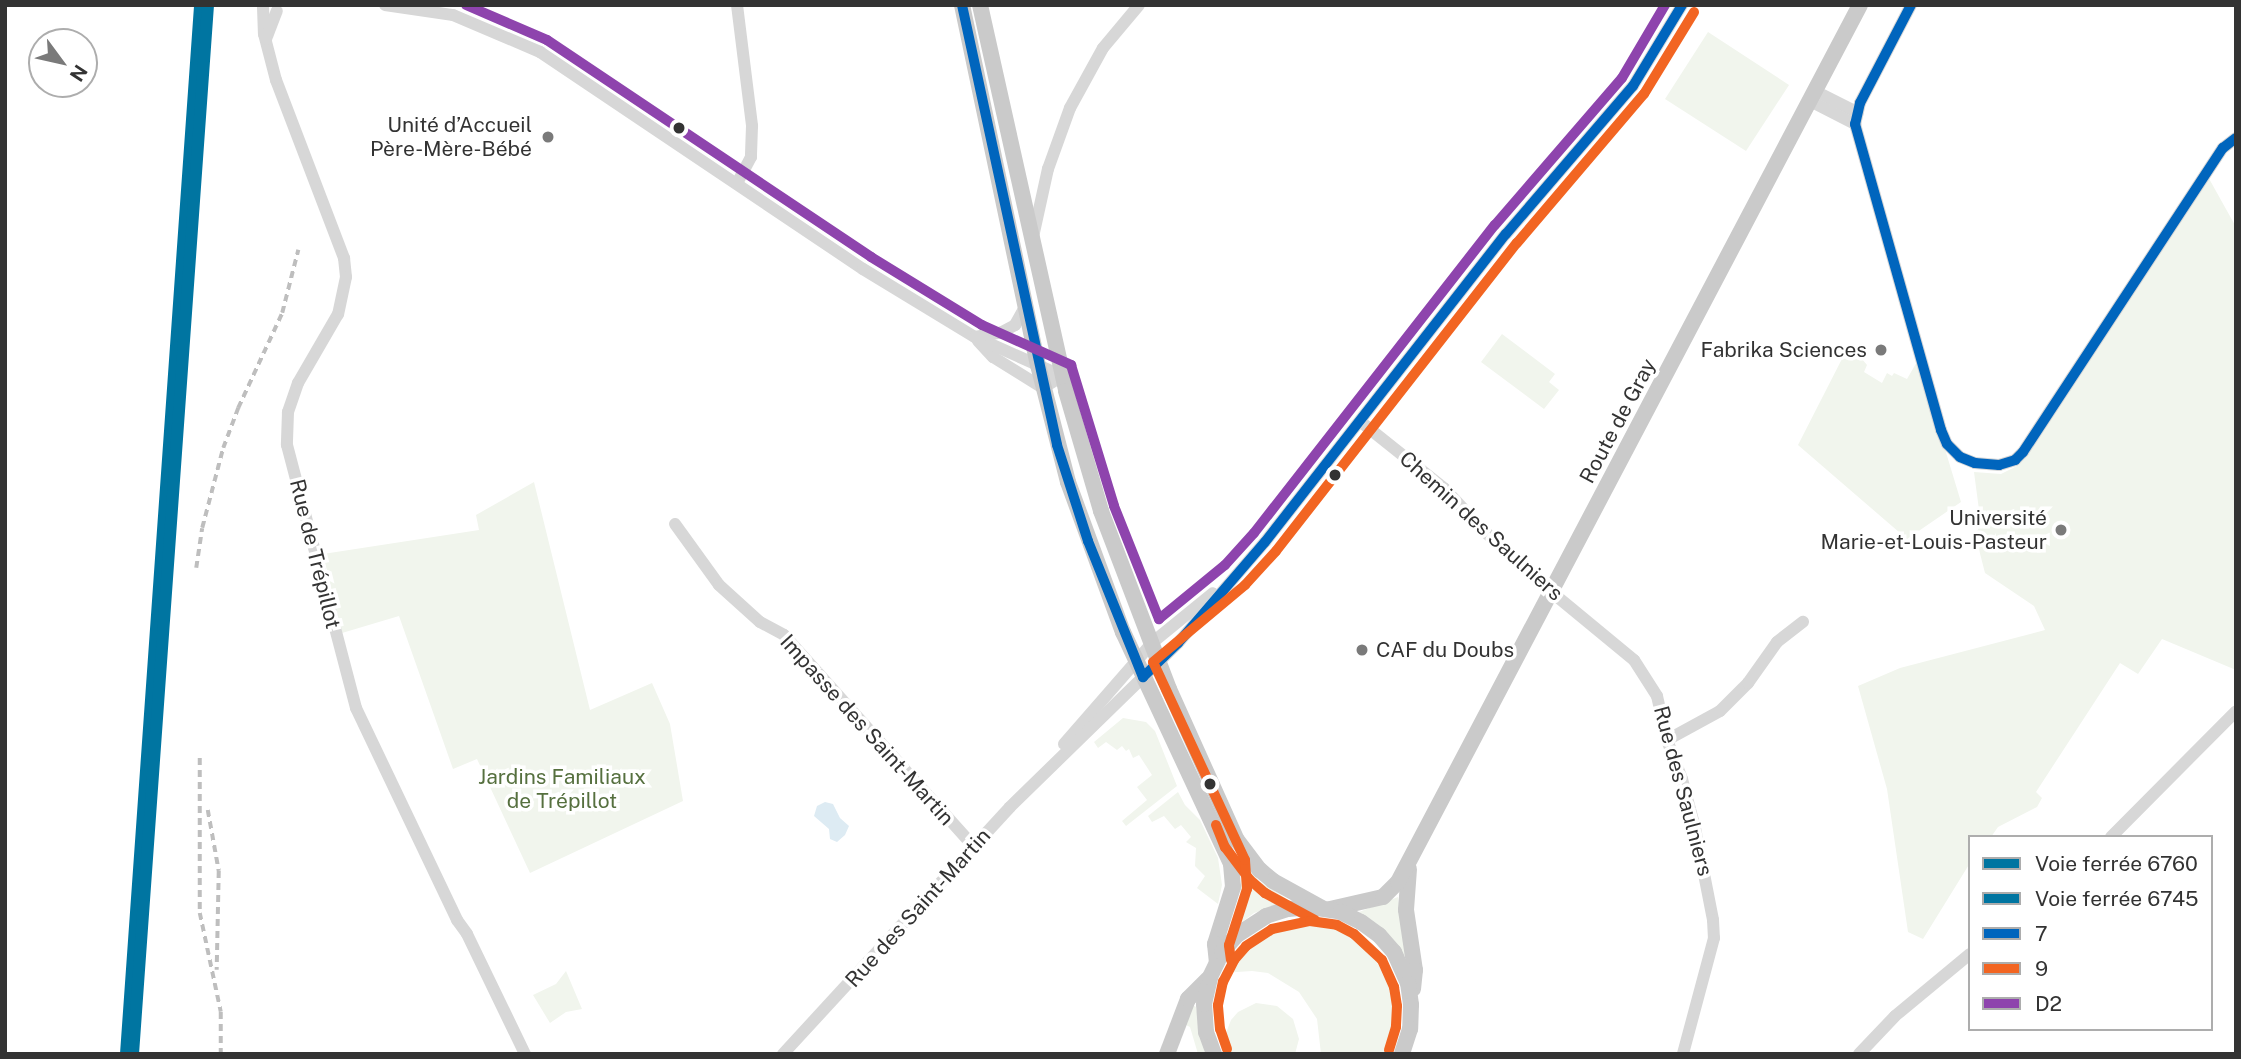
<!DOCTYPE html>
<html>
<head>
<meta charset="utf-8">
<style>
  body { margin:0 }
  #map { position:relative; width:2241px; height:1059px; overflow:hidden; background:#fff; font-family:"Public Sans",sans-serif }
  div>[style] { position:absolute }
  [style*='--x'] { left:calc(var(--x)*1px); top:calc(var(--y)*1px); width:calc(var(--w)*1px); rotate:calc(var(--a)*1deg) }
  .green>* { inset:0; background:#f1f5ed }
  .water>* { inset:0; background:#ddebf3 }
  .minor>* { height:12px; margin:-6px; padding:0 6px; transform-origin:6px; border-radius:6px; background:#d7d7d7 }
  .major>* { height:16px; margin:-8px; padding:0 8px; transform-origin:8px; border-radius:8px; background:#cacaca }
  .rail>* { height:3.5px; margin-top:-1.75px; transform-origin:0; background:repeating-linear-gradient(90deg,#bebebe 0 7px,transparent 0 12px) }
  .bus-1>* { height:10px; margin:-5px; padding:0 5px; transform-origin:5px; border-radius:5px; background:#0065bd }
  .bus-2>* { height:10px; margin:-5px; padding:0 5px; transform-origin:5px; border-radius:5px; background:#f26522 }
  .bus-3>* { height:10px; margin:-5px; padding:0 5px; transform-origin:5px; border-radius:5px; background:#8e44ad }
  .rail-1>* { height:12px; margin:-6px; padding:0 6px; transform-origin:6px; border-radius:6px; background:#0075a1 }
  .rail-2>* { height:12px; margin:-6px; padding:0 6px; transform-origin:6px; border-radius:6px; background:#0075a1 }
  .dots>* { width:19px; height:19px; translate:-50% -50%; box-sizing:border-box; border:4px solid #fff; border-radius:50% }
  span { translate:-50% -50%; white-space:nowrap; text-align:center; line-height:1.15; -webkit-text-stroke:7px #fff; paint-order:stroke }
  .poi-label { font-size:21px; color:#333 }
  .right { translate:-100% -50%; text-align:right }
  .left { translate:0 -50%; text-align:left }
  .street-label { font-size:21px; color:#333 }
  .park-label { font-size:21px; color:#56703f }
  .frame { position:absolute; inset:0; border:7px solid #333; pointer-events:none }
  .legend { position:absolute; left:1968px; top:835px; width:245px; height:196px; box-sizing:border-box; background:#fff; border:2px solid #adadad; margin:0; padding:9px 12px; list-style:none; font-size:21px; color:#333 }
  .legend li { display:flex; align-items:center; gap:14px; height:35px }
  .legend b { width:35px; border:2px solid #adadad }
  .north { position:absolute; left:28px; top:28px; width:70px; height:70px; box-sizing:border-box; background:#fff; border:2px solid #adadad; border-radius:50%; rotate:123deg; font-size:19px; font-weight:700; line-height:28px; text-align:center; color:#333 }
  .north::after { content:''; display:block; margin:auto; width:24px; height:32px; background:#7a7a7a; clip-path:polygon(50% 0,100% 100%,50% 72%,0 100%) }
</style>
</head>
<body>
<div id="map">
  <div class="green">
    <i style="clip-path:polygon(1708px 32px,1789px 85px,1746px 151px,1665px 99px)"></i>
    <i style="clip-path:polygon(2207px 175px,2236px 227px,2236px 670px,2162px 639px,2138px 674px,2120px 663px,2036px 792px,2042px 798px,2037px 807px,1998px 827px,1991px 837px,1970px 837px,1970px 863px,1923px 939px,1908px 932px,1887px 789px,1858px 686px,1900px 668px,2045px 630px,2034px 606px,1985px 573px,1975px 534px,1981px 525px,1974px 472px,2001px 474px,2017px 466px)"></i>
    <i style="clip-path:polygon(1502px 334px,1555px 374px,1549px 382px,1559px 390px,1544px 409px,1481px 362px)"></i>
    <i style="clip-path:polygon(1846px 351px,1862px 359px,1867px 365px,1864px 372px,1882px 383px,1887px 373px,1892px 376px,1894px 373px,1907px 379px,1918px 360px,1961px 502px,1907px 539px,1798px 445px)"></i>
    <i style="clip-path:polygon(534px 482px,590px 710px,652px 683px,670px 724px,683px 801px,530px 873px,477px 759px,453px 769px,399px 616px,342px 633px,323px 554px,479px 530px,476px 515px)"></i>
    <i style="clip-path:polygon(1123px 718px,1146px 722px,1155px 731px,1177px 786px,1126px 826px,1122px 821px,1147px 800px,1137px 787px,1152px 775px,1139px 755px,1133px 758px,1129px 749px,1126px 751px,1122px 746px,1117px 750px,1106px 742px,1098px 748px,1094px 742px)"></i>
    <i style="clip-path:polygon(1178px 792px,1185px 805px,1200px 820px,1218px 858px,1222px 885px,1218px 904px,1197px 888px,1205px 876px,1195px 866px,1196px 848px,1186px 842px,1191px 837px,1181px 825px,1175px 829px,1164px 816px,1152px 822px,1148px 816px)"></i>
    <i style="clip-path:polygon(1239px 857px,1259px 881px,1290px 901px,1254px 913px,1230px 931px,1240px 897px,1241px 880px,1237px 858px)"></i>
    <i style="clip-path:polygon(1398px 897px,1406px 955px,1404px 956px,1359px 912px)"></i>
    <i style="clip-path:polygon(1298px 918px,1325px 920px,1345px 926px,1370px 943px,1385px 961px,1394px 980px,1399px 1006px,1398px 1025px,1389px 1054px,1321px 1054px,1317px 1019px,1299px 992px,1268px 973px,1252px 971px,1222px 973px,1238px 949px,1256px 933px,1278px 923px)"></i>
    <i style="clip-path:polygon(566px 971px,582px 1009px,566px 1012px,550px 1023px,533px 995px,556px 984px)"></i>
    <i style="clip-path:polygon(1256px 1003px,1277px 1006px,1293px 1019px,1299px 1039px,1295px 1054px,1229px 1054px,1226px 1033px,1231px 1020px,1238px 1012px)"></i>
    <i style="clip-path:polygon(1193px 1005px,1196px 1007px,1205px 1054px,1198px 1054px,1190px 1027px,1182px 1023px)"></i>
  </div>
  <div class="water">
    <i style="clip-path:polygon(825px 802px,833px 804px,840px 818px,849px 826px,845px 835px,837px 842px,830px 839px,829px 829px,814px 816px,817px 806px)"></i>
  </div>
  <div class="minor">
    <i style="--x:385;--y:5;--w:69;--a:8.4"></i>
    <i style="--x:453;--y:15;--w:95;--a:23"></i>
    <i style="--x:540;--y:52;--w:389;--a:33.9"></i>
    <i style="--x:863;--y:269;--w:131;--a:31.3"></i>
    <i style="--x:975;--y:337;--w:95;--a:24.1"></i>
    <i style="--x:737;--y:5;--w:122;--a:82.9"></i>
    <i style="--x:752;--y:126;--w:31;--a:92"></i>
    <i style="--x:751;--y:157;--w:30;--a:118"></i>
    <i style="--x:1911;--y:5;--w:110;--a:117.5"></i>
    <i style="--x:1860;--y:103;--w:22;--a:103"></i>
    <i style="--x:1855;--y:124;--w:318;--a:74.3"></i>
    <i style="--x:1941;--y:430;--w:15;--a:67"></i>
    <i style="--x:1947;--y:444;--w:18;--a:45"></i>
    <i style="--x:1960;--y:457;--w:16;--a:22"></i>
    <i style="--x:1975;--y:463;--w:24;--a:5"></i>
    <i style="--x:1999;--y:465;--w:17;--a:-17"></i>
    <i style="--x:2015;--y:460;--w:11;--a:-45"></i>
    <i style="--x:2023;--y:452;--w:364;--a:-56.7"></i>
    <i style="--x:2223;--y:148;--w:16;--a:-38"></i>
    <i style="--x:263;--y:7;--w:27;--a:88"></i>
    <i style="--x:264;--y:34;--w:48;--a:75.4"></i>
    <i style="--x:276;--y:80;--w:191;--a:69.1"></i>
    <i style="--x:344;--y:258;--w:19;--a:84"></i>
    <i style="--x:346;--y:277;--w:38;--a:102"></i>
    <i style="--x:338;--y:314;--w:80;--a:120.1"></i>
    <i style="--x:298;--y:383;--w:31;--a:109"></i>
    <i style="--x:288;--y:412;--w:33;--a:92"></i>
    <i style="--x:287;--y:445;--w:272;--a:75.3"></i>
    <i style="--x:356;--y:708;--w:235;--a:64.5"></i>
    <i style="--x:457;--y:920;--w:17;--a:54"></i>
    <i style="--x:467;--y:934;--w:133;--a:64.2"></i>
    <i style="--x:266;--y:39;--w:30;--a:-69"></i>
    <i style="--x:1823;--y:95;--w:39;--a:27"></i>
    <i style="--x:1810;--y:101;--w:51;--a:27.1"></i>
    <i style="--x:1033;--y:237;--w:70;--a:-77.6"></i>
    <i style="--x:1048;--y:169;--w:65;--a:-70.2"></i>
    <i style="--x:1070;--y:108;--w:68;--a:-61.2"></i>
    <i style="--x:1103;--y:48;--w:56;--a:-50.1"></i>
    <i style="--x:975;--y:337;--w:27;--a:-10"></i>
    <i style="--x:1002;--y:332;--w:15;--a:-28"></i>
    <i style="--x:1015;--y:325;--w:21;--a:-61"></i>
    <i style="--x:978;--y:341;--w:22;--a:47"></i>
    <i style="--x:993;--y:357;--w:59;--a:31.8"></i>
    <i style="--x:1043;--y:388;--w:22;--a:-32"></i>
    <i style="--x:1361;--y:422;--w:107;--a:38.6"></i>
    <i style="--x:1445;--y:489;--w:54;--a:47.2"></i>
    <i style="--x:1482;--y:529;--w:83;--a:42.6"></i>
    <i style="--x:1543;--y:585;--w:118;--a:39.5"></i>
    <i style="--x:1634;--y:660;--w:43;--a:57.4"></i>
    <i style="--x:1657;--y:696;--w:45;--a:77.2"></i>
    <i style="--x:1667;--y:740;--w:42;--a:69"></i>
    <i style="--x:1682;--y:779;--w:51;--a:75.1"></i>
    <i style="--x:1695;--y:828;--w:94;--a:78.9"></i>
    <i style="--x:1713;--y:920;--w:18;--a:87"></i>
    <i style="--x:1714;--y:938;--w:120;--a:105"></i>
    <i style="--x:675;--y:524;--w:75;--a:54.2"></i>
    <i style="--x:719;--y:585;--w:55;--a:42.1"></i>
    <i style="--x:760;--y:622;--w:27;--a:28"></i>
    <i style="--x:784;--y:635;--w:285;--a:48.1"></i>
    <i style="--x:1667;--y:740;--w:60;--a:-28.7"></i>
    <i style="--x:1720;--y:711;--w:40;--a:-45"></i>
    <i style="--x:1748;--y:683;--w:50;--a:-54.7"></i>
    <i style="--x:1777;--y:642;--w:33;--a:-38"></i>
    <i style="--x:1064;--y:744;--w:135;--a:-48.9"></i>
    <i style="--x:1153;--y:642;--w:77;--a:-39.2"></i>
    <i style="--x:2111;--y:837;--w:177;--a:-45.2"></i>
    <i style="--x:783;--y:1054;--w:335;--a:-47.4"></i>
    <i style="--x:1010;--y:807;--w:235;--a:-44.3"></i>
    <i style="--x:1178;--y:643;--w:133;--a:-49.3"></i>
    <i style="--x:1265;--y:542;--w:391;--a:-52"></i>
    <i style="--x:1506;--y:234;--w:195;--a:-49.4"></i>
    <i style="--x:1633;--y:86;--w:95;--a:-58.8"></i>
    <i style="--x:1859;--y:1054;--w:52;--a:-46.5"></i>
    <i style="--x:1895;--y:1016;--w:97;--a:-39.6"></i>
  </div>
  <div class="major">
    <i style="--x:962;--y:5;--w:368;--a:78.1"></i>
    <i style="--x:1038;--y:365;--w:121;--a:75.6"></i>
    <i style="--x:1068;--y:482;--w:160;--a:69.9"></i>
    <i style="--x:1123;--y:632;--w:256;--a:65"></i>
    <i style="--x:1231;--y:864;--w:23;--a:85"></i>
    <i style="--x:1233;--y:887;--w:60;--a:107.5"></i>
    <i style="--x:1215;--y:944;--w:18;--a:84"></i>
    <i style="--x:980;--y:5;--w:395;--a:77.4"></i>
    <i style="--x:1066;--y:391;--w:125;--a:73.7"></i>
    <i style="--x:1101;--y:511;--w:191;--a:69.1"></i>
    <i style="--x:1169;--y:689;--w:166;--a:65.8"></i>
    <i style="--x:1237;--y:840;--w:38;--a:53"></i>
    <i style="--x:1260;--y:870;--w:17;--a:40"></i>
    <i style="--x:1273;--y:881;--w:56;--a:28.9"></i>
    <i style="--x:1409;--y:869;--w:41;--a:94.2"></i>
    <i style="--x:1406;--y:910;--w:61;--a:81.5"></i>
    <i style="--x:1415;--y:970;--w:19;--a:96"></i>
    <i style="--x:1330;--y:909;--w:54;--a:-12.8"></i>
    <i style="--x:1383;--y:897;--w:21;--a:-45"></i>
    <i style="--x:1398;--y:882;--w:991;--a:-62.22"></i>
    <i style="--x:1167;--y:1054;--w:59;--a:-69.1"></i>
    <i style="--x:1188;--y:999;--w:28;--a:-45"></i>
    <i style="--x:1214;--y:1054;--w:23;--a:-110"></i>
    <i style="--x:1206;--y:1032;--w:28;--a:-94"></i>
    <i style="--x:1204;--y:1004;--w:28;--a:-77"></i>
    <i style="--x:1210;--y:977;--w:28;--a:-64"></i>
    <i style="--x:1222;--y:952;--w:23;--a:-49"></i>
    <i style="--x:1237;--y:935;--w:35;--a:-33"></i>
    <i style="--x:1266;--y:916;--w:23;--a:-18"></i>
    <i style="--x:1288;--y:909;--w:23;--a:-5"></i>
    <i style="--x:1311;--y:907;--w:30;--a:9"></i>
    <i style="--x:1341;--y:912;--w:22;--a:27"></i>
    <i style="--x:1361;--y:922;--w:22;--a:36"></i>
    <i style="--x:1379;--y:935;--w:23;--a:49"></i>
    <i style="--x:1394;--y:952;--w:34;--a:66"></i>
    <i style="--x:1408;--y:983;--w:22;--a:82"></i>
    <i style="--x:1411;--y:1005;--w:24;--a:92"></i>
    <i style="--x:1410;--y:1029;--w:26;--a:108"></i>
  </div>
  <div class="rail">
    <i style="--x:196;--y:568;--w:40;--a:-81.5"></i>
    <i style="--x:202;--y:528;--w:83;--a:-75.3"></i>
    <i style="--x:223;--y:448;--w:43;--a:-69.4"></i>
    <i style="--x:238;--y:408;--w:105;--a:-65.1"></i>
    <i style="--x:282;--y:313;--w:65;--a:-75.7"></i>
    <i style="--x:200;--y:758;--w:155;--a:90"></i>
    <i style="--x:200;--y:913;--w:101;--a:78"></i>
    <i style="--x:221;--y:1012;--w:42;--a:90"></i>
    <i style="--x:208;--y:810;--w:62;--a:79.8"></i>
    <i style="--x:219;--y:871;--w:99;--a:91.2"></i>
  </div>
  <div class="bus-1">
    <i style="--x:962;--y:5;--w:450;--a:77.8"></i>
    <i style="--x:1057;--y:445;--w:101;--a:72.1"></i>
    <i style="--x:1088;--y:541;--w:147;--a:68"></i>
    <i style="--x:1143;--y:677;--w:49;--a:-44.2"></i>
    <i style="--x:1178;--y:643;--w:133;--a:-49.3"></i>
    <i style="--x:1265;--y:542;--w:391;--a:-52"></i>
    <i style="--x:1506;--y:234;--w:195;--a:-49.4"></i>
    <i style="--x:1633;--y:86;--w:95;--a:-58.8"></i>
    <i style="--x:1911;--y:5;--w:110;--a:117.5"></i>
    <i style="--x:1860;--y:103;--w:22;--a:103"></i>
    <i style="--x:1855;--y:124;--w:318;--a:74.3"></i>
    <i style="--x:1941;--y:430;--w:15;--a:67"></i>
    <i style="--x:1947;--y:444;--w:18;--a:45"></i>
    <i style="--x:1960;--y:457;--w:16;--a:22"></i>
    <i style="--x:1975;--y:463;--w:24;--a:5"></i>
    <i style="--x:1999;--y:465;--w:17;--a:-17"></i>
    <i style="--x:2015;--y:460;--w:11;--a:-45"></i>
    <i style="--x:2023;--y:452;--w:364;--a:-56.7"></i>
    <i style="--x:2223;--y:148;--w:16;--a:-38"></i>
  </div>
  <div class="bus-2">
    <i style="--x:1216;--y:825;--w:24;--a:68"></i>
    <i style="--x:1225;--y:847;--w:41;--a:52.9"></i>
    <i style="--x:1250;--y:880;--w:20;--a:41"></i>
    <i style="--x:1265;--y:893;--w:57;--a:28.4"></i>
    <i style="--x:1231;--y:960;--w:15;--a:-98"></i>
    <i style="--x:1229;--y:945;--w:59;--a:-72.2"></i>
    <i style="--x:1247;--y:889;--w:29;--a:-94"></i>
    <i style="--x:1245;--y:860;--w:218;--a:-114.9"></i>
    <i style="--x:1153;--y:662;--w:120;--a:-39.9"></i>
    <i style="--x:1245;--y:585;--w:46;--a:-47.6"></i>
    <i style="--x:1276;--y:551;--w:391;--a:-52"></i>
    <i style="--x:1517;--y:243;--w:196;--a:-49.6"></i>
    <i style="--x:1644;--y:94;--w:96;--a:-58.6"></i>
    <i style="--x:1227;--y:1049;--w:21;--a:-109"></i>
    <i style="--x:1220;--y:1029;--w:24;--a:-95"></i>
    <i style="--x:1218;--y:1005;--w:24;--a:-78"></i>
    <i style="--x:1223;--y:982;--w:25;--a:-63"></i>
    <i style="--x:1234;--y:960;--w:18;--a:-49"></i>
    <i style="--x:1246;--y:946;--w:31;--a:-33"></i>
    <i style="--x:1272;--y:929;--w:39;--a:-12"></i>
    <i style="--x:1310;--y:921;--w:27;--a:8"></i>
    <i style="--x:1337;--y:925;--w:19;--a:28"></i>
    <i style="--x:1354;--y:934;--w:38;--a:43"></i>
    <i style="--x:1382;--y:960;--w:30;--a:66"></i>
    <i style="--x:1394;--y:987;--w:19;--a:81"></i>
    <i style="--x:1397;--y:1006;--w:21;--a:93"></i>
    <i style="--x:1396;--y:1027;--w:24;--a:107"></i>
  </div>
  <div class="bus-3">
    <i style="--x:466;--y:5;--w:88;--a:23.4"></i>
    <i style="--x:547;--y:40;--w:390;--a:33.8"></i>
    <i style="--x:871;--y:257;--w:130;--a:31.5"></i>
    <i style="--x:982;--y:325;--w:98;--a:24.2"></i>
    <i style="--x:1071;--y:365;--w:147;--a:73"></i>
    <i style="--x:1114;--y:506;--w:122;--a:68.3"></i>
    <i style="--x:1159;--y:619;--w:85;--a:-39.3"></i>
    <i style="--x:1225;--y:565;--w:43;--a:-47.8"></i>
    <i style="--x:1254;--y:533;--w:391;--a:-52"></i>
    <i style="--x:1495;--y:225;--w:194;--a:-49.2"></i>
    <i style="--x:1622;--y:78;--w:85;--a:-59.5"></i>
  </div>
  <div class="rail-1">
    <i style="--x:126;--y:1054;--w:1052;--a:-85.96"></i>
  </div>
  <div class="rail-2">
    <i style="--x:133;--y:1054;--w:1052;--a:-85.91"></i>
  </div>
  <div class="dots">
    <i style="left:679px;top:128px;background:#333"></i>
    <i style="left:548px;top:137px;background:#7a7a7a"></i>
    <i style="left:1881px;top:350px;background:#7a7a7a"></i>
    <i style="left:1335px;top:475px;background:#333"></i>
    <i style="left:2061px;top:530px;background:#7a7a7a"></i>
    <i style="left:1362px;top:650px;background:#7a7a7a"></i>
    <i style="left:1210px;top:784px;background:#333"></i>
  </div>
  <div class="poi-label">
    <span class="right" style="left:532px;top:137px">Unité d’Accueil<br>Père-Mère-Bébé</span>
    <span class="right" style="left:1867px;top:350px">Fabrika Sciences</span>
    <span class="right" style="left:2047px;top:530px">Université<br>Marie-et-Louis-Pasteur</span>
    <span class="left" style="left:1376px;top:650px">CAF du Doubs</span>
  </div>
  <div class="street-label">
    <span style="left:1618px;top:421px;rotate:-62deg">Route de Gray</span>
    <span style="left:1481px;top:526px;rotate:42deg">Chemin des Saulniers</span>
    <span style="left:315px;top:554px;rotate:76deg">Rue de Trépillot</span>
    <span style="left:867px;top:730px;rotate:48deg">Impasse des Saint-Martin</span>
    <span style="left:1683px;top:791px;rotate:75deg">Rue des Saulniers</span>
    <span style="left:918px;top:908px;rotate:-48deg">Rue des Saint-Martin</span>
  </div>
  <div class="park-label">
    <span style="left:562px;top:789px">Jardins Familiaux<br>de Trépillot</span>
  </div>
  <div class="frame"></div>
  <ul class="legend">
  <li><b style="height:9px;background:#0075a1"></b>Voie ferrée 6760</li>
  <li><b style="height:9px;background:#0075a1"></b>Voie ferrée 6745</li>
  <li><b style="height:9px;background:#0065bd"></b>7</li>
  <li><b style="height:9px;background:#f26522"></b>9</li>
  <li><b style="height:9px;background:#8e44ad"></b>D2</li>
  </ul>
  <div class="north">N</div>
</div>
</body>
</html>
